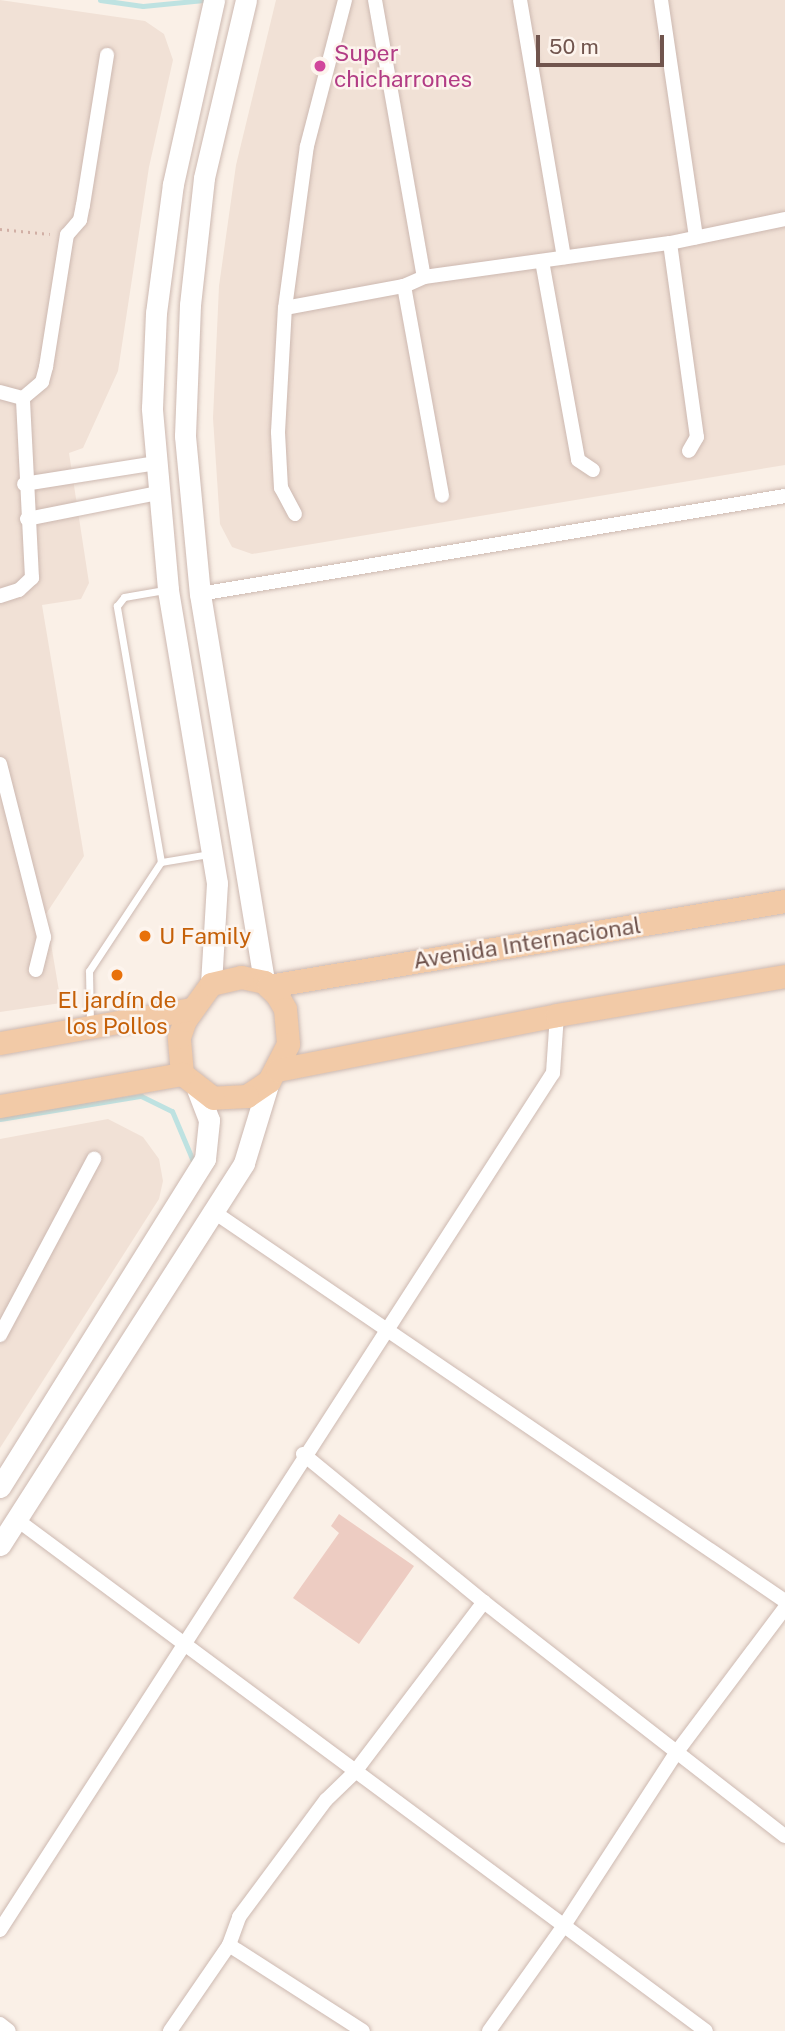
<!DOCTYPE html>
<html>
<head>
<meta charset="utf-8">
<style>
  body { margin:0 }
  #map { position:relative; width:785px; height:2031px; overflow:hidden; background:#faf0e7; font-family:"Public Sans",sans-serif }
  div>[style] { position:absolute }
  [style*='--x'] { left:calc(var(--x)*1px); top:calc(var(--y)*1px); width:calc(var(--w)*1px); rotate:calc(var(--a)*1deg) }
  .residential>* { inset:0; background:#f1e1d6 }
  .stream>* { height:5px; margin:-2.5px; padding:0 2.5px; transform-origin:2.5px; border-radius:2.5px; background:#bee2e1 }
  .building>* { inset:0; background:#edccc2 }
  .path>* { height:2.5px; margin-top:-1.25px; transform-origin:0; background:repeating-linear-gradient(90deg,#d1afa5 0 2px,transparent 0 7px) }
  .roads { filter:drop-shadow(0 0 2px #cdb9b1) drop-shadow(0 0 2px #cdb9b1) }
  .lane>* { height:7px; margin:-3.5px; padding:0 3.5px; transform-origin:3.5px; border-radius:3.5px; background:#fff }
  .street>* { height:14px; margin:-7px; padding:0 7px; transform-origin:7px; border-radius:7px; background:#fff }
  .secondary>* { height:21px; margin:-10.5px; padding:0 10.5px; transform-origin:10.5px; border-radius:10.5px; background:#fff }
  .primary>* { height:23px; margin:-11.5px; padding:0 11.5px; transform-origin:11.5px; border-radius:11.5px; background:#f2caa7 }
  .dots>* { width:19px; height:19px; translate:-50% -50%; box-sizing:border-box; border:4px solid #fdf4ed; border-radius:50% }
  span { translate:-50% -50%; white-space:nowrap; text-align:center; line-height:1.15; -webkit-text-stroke:5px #fdf4ed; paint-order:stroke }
  .hotel-label { font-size:23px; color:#b23c85 }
  .left { translate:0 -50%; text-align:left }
  .food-label { font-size:23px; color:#c56008 }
  .street-label { font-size:23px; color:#71554e }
  .scale { position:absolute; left:536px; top:35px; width:128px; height:32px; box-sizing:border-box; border:4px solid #71554e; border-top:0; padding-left:9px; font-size:21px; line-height:24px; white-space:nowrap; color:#71554e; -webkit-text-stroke:5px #fdf4ed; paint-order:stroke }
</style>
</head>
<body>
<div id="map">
  <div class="residential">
    <i style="clip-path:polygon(0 0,145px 21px,164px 34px,173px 60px,149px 167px,118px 371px,83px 448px,69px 453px,89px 583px,81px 599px,42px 605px,84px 856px,46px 914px,61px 1003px,0 1012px)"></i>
    <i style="clip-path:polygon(276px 0,785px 0,785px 465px,252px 554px,232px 547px,220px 524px,213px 418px,219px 286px,236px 165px)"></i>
    <i style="clip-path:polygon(108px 1119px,143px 1137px,159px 1159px,163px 1181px,159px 1199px,0 1448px,0 1139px)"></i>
  </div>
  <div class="stream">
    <i style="--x:100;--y:0;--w:43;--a:7.9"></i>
    <i style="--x:143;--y:6;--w:61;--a:-5.6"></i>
    <i style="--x:0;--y:1119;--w:143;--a:-9.3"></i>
    <i style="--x:141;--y:1096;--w:34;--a:26"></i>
    <i style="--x:172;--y:1111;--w:54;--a:67.2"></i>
  </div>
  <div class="building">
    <i style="clip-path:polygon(339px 1514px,414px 1566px,359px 1644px,293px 1598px,339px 1533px,331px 1526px)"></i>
  </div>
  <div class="path">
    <i style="--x:0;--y:229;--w:50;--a:5.7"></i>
  </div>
  <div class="roads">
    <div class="lane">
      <i style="--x:161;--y:862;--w:49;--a:-9.5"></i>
      <i style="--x:90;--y:1023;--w:52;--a:-91.1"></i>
      <i style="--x:89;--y:971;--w:131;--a:-56.6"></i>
      <i style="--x:161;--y:862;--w:260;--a:-99.8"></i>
      <i style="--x:117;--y:606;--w:11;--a:-52"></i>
      <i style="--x:124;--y:597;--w:41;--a:-9.9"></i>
    </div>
    <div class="street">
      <i style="--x:375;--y:0;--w:281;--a:80"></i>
      <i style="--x:520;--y:0;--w:261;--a:80.3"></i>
      <i style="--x:661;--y:0;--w:240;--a:81.6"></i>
      <i style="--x:670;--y:243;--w:196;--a:82.1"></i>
      <i style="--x:697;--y:437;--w:16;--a:120"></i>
      <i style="--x:542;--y:261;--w:202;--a:79.7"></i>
      <i style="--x:578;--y:460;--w:18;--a:34"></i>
      <i style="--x:404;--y:286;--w:213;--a:79.7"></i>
      <i style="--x:285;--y:308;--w:121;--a:-10.5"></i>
      <i style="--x:404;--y:286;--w:22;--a:-24"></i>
      <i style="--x:424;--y:277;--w:248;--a:-7.9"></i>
      <i style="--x:670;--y:243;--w:117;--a:-11.8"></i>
      <i style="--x:0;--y:392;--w:24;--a:15"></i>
      <i style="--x:24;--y:484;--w:134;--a:-9"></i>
      <i style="--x:295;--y:514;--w:30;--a:-118"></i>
      <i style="--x:281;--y:488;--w:56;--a:-93.1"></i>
      <i style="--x:278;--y:432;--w:124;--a:-86.8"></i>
      <i style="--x:285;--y:308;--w:163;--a:-82.3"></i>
      <i style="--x:307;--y:146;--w:151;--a:-75.4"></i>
      <i style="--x:27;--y:519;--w:134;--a:-11.2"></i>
      <i style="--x:200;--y:594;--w:593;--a:-9.51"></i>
      <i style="--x:0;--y:596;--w:20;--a:-18"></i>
      <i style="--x:19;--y:590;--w:18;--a:-43"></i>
      <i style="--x:32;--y:578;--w:180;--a:-92.9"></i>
      <i style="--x:23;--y:398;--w:25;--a:-40"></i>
      <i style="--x:42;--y:382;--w:16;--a:-75"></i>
      <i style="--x:46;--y:367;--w:134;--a:-81"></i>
      <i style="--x:67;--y:235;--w:20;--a:-49"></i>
      <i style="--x:80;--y:220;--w:15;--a:-79"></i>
      <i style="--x:83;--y:205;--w:152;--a:-80.9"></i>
      <i style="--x:0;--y:764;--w:179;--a:75.7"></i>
      <i style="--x:44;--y:937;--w:34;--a:104"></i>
      <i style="--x:214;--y:1212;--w:691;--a:34.27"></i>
      <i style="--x:0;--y:1335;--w:200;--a:-61.9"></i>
      <i style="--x:303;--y:1454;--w:234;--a:39.3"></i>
      <i style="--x:484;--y:1602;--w:381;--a:37.9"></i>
      <i style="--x:16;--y:1519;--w:859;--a:36.58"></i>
      <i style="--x:0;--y:1930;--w:1020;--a:-57.17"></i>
      <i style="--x:553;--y:1073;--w:58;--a:-86.1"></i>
      <i style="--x:229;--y:1945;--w:159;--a:32.7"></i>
      <i style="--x:0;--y:2024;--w:11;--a:38"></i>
      <i style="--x:170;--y:2031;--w:104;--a:-55.5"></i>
      <i style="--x:229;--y:1945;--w:30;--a:-70"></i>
      <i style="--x:239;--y:1917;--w:146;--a:-53.4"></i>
      <i style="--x:326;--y:1800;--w:39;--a:-44"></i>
      <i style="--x:354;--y:1773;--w:215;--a:-52.8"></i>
      <i style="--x:489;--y:2031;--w:131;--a:-54.6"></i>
      <i style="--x:565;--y:1924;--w:204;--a:-57"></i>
      <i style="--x:676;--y:1753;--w:181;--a:-53.1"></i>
    </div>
    <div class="secondary">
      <i style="--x:246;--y:0;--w:183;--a:103.3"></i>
      <i style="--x:204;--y:178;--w:128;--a:96.3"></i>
      <i style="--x:190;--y:305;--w:131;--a:92.2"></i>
      <i style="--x:185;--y:436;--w:159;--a:84.6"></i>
      <i style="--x:200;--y:594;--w:393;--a:80.6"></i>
      <i style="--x:211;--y:984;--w:101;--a:-86.6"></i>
      <i style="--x:217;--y:883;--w:298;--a:-99.5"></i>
      <i style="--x:168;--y:589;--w:182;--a:-95.1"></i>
      <i style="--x:152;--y:408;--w:95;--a:-87.6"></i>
      <i style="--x:156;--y:313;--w:130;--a:-82.5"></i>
      <i style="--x:173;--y:184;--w:189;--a:-77.4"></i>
      <i style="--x:0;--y:1487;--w:387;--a:-58"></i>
      <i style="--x:205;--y:1159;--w:39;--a:-84"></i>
      <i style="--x:209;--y:1120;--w:33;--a:-111"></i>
      <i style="--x:0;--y:1545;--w:453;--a:-57.4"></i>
      <i style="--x:244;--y:1163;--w:86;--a:-73"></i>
    </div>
    <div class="primary">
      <i style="--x:241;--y:977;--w:24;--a:12"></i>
      <i style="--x:264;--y:982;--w:18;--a:45"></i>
      <i style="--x:277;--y:995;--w:16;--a:60"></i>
      <i style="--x:285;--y:1009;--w:35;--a:85"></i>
      <i style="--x:288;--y:1044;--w:42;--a:117.2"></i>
      <i style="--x:269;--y:1081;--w:27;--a:146"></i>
      <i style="--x:247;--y:1096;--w:34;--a:177"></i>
      <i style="--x:213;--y:1098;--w:39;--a:-142"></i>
      <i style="--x:182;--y:1074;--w:37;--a:-95"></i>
      <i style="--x:179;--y:1037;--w:18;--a:-71"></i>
      <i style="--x:185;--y:1020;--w:44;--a:-54.2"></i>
      <i style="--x:211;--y:984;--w:31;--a:-13"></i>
      <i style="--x:268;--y:986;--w:524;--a:-9.34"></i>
      <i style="--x:0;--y:1043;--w:194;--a:-10.1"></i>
      <i style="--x:277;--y:1070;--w:285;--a:-11.1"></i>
      <i style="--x:557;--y:1015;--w:231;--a:-9.7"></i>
      <i style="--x:0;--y:1106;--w:185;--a:-10"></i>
    </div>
  </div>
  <div class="dots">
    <i style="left:320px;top:66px;background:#d1479c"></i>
    <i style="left:145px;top:936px;background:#e8710a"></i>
    <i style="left:117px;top:975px;background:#e8710a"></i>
  </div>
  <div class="hotel-label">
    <span class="left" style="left:334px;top:66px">Super<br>chicharrones</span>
  </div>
  <div class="food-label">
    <span class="left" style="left:159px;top:936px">U Family</span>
    <span style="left:117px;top:1013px">El jardín de<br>los Pollos</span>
  </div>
  <div class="street-label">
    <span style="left:527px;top:943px;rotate:-9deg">Avenida Internacional</span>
  </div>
  <div class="scale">50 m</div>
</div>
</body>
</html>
